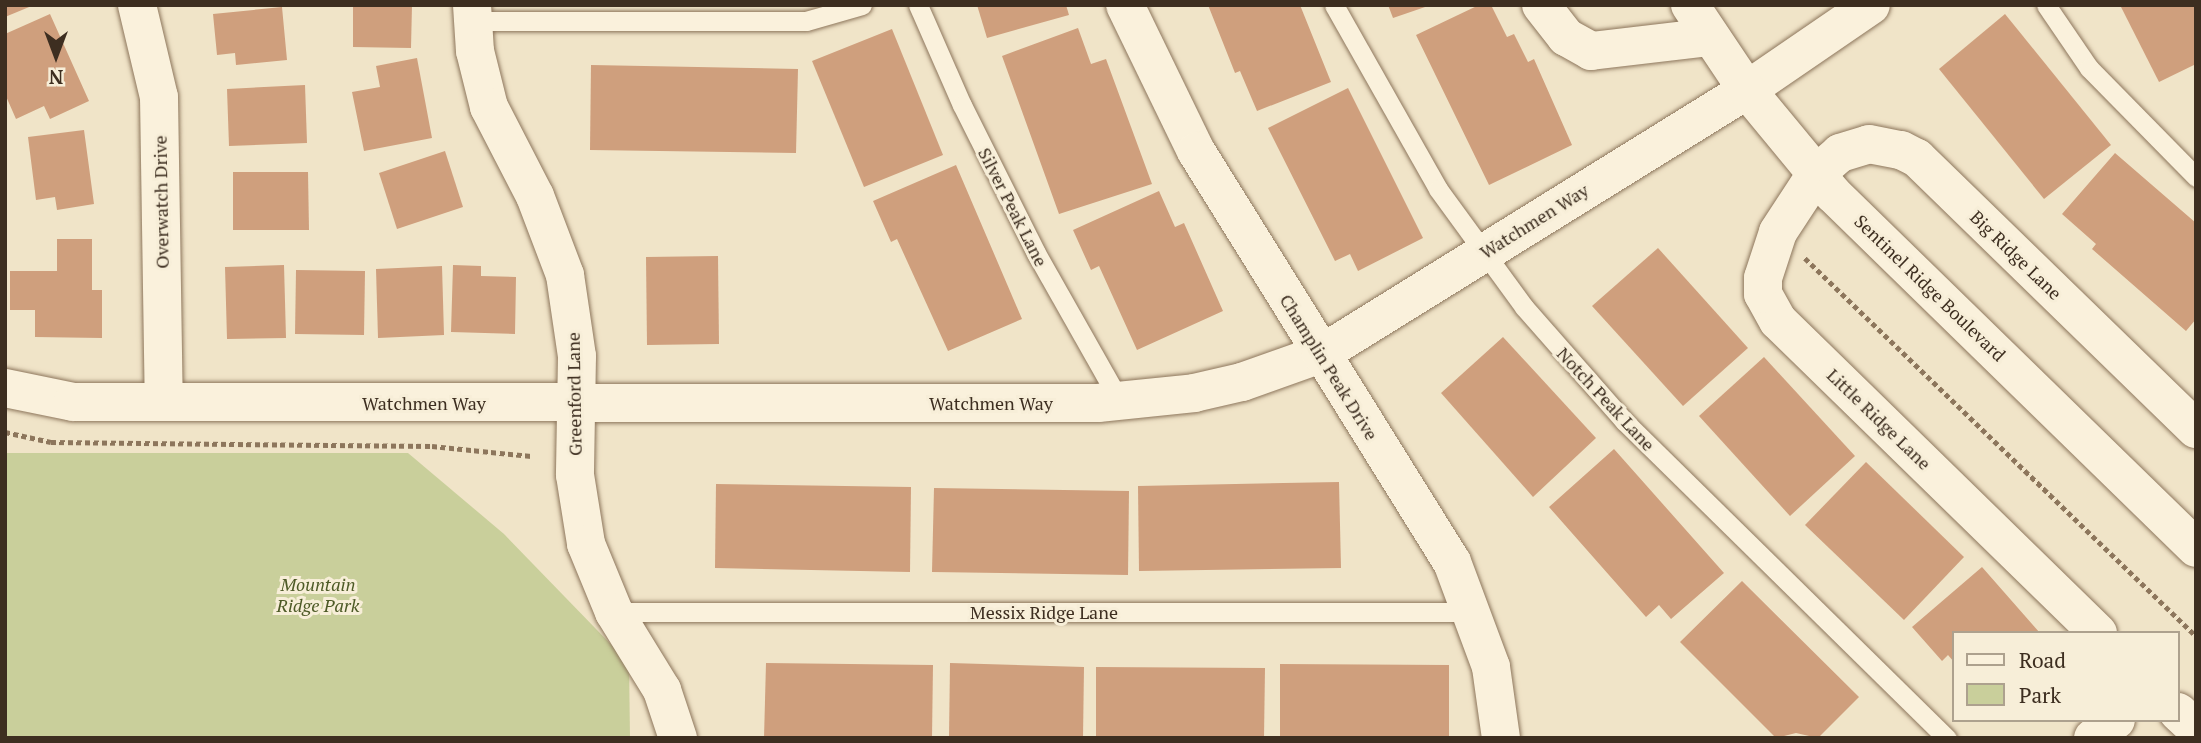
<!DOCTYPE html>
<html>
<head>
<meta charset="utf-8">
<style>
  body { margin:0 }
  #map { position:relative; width:2201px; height:743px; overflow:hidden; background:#f0e4c8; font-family:"PT Serif",serif }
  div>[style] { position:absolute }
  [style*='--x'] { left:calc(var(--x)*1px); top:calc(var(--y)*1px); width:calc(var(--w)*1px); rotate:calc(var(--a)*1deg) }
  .green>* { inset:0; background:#c9cf9b }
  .building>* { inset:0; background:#cf9f7d }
  .path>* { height:4.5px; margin-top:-2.25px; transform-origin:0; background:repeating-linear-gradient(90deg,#8d765c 0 5px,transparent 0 8.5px) }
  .roads { filter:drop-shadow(0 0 2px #8d765c) drop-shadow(0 0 2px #8d765c) }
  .lane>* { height:19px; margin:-9.5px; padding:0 9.5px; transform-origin:9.5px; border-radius:9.5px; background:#faf1dc }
  .street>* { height:38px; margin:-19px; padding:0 19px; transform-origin:19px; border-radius:19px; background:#faf1dc }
  .secondary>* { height:38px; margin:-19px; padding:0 19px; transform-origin:19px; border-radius:19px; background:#faf1dc }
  span { translate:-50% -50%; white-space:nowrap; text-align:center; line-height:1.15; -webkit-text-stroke:6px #f7eed8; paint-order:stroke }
  .street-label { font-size:18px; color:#3d2e20 }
  .park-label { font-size:18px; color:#4d5a26; font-style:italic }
  .frame { position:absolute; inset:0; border:7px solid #3d2e20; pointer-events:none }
  .legend { position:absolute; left:1952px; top:631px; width:228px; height:91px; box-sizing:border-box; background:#f7eed8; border:2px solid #ada18e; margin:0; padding:9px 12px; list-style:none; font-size:21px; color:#3d2e20 }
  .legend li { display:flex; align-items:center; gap:14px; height:35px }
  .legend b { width:35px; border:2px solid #ada18e }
  .north { position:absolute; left:21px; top:21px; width:70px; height:70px; -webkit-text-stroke:5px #f7eed8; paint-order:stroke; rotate:180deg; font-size:19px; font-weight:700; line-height:28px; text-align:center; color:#3d2e20 }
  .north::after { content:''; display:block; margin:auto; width:24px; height:32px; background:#3d2e20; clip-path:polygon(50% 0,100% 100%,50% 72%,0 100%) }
</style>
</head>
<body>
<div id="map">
  <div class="green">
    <i style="clip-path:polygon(5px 453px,408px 453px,504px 534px,629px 663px,630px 738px,5px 738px)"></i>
  </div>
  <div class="building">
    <i style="clip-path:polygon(5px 5px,34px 5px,5px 17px)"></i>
    <i style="clip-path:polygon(353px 5px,412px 5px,411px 48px,353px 47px)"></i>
    <i style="clip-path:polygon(977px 5px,1066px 5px,1069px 15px,987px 38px)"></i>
    <i style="clip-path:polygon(1208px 5px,1300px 5px,1331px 82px,1257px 111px,1240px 71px,1235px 73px)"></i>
    <i style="clip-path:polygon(1388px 5px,1428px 5px,1428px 6px,1393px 18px)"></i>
    <i style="clip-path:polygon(1479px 5px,1491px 5px,1507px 37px,1514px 34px,1528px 62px,1534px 59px,1572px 145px,1489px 185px,1416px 35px)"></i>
    <i style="clip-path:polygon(2120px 5px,2196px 5px,2196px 64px,2159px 82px)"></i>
    <i style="clip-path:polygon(282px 7px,287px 60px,236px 65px,235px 53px,217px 55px,213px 14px)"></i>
    <i style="clip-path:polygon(50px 14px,89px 101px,50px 119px,44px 106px,16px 119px,5px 94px,5px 34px)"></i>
    <i style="clip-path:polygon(2005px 14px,2111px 145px,2044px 199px,1939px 69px)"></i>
    <i style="clip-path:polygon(1078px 28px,1091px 64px,1106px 59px,1152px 184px,1059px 214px,1002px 56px)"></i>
    <i style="clip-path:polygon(892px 29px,943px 155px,864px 187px,812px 61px)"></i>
    <i style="clip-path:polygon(417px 58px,432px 138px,364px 151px,352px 92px,380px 87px,376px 66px)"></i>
    <i style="clip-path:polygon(591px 65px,798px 69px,796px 153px,590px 150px)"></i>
    <i style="clip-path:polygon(305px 85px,307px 143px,229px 146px,227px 89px)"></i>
    <i style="clip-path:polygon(1348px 88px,1423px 238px,1358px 271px,1350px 254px,1335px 261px,1268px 128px)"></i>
    <i style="clip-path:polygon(84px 130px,94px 204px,57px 210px,55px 197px,36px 200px,28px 137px)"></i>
    <i style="clip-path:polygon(445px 151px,463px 207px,397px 229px,379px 173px)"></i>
    <i style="clip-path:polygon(2115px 153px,2196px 223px,2196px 319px,2186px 331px,2092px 249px,2096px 244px,2062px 214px)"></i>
    <i style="clip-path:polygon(956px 165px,1022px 319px,948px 351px,897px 239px,891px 242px,873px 201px)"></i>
    <i style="clip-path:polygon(233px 172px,308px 172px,309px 230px,233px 230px)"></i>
    <i style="clip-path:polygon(1159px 191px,1175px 227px,1184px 223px,1223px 311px,1137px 350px,1099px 266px,1091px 270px,1073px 230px)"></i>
    <i style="clip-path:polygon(57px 239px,92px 239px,92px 290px,102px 290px,102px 338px,35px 337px,35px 310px,10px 310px,10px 271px,57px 271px)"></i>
    <i style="clip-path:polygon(1658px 248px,1748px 348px,1683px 406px,1592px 306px)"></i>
    <i style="clip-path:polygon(718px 256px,719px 344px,647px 345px,646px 257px)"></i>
    <i style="clip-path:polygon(284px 265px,286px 338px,227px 339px,225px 267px)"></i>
    <i style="clip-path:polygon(453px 265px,481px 266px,481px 276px,516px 277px,515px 334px,451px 332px)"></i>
    <i style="clip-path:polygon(442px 266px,444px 335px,378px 338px,376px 269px)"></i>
    <i style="clip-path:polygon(296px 270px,365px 271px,364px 335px,295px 334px)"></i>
    <i style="clip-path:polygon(1503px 337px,1596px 438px,1533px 497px,1441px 393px)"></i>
    <i style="clip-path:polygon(1764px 357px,1855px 456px,1790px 516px,1699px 416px)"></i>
    <i style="clip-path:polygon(1614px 449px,1724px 573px,1671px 619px,1659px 605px,1646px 617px,1549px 507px)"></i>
    <i style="clip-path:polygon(1866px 462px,1964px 557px,1904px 620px,1805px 525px)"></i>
    <i style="clip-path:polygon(1339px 482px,1341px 568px,1139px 571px,1138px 486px)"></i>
    <i style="clip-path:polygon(716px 484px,911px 487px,910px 572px,715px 568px)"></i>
    <i style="clip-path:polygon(934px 488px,1129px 491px,1128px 575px,932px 572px)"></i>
    <i style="clip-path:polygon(1982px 567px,2040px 633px,1954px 633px,1954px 662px,1948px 655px,1942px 661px,1912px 627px)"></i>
    <i style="clip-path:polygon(1742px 581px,1859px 697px,1818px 738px,1796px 733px,1776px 738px,1680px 642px)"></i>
    <i style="clip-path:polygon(766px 663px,933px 665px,932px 738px,764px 738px)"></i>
    <i style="clip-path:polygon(950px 663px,1084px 667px,1083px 738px,949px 738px)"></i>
    <i style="clip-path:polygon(1280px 664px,1449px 665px,1449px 738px,1280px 738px)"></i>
    <i style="clip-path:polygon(1096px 667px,1265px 668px,1264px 738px,1096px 738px)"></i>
  </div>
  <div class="path">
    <i style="--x:1805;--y:258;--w:544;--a:44.03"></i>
    <i style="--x:5;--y:432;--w:47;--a:12.3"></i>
    <i style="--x:51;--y:442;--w:381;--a:0.6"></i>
    <i style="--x:432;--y:446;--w:100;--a:5.8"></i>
  </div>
  <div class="roads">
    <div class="lane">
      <i style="--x:918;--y:5;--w:109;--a:66.3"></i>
      <i style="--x:962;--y:105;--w:165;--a:63.4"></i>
      <i style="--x:1036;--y:253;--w:172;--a:60.5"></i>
      <i style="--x:1334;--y:5;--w:211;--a:60.5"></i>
      <i style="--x:1438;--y:189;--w:146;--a:53.9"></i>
      <i style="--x:1524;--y:307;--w:152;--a:48.7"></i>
      <i style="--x:1624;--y:421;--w:453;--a:44.5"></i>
      <i style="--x:2046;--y:5;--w:76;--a:55.7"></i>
      <i style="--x:2089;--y:68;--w:153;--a:45.5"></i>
      <i style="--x:472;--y:21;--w:334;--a:0"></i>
      <i style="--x:806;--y:21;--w:58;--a:-15.9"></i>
      <i style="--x:614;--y:612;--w:860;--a:0"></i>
    </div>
    <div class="street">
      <i style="--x:137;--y:5;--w:95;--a:76.6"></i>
      <i style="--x:159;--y:97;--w:305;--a:89.1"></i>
      <i style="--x:472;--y:5;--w:46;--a:86.3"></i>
      <i style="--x:475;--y:51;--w:58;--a:76"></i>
      <i style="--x:489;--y:107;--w:100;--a:62.7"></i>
      <i style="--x:535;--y:196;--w:85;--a:69.2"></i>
      <i style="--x:565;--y:275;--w:82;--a:81.6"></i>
      <i style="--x:577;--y:356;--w:119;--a:91"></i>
      <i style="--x:575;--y:475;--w:70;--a:80.9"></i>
      <i style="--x:586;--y:544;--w:74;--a:67.6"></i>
      <i style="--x:614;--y:612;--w:92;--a:58.4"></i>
      <i style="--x:662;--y:690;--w:51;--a:71.6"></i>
      <i style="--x:1125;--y:5;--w:162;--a:64.1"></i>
      <i style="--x:1196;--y:151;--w:484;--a:58.1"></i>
      <i style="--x:1452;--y:562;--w:112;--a:69.6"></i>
      <i style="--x:1491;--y:667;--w:72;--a:82"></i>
      <i style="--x:1541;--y:5;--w:41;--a:52"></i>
      <i style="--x:1566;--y:37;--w:29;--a:29"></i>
      <i style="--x:1591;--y:51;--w:120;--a:-6.7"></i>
      <i style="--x:5;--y:388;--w:69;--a:11.6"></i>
      <i style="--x:73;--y:402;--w:1025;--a:0.06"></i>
      <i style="--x:1098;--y:403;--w:97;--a:-5.9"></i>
      <i style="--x:1194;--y:393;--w:49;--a:-12.9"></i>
      <i style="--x:1242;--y:382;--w:84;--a:-19.5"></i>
      <i style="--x:1321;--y:354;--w:501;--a:-31.79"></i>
      <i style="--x:1747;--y:90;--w:150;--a:-34.4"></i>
      <i style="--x:2098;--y:633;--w:447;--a:-135.7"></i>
      <i style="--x:1778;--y:321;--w:31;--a:-119"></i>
      <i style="--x:1763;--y:294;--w:16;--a:-90"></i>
      <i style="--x:1763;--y:278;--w:48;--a:-71.9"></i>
      <i style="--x:1778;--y:232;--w:69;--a:-56.8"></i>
      <i style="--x:1816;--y:174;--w:32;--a:-41"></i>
      <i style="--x:1840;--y:153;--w:30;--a:-17"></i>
      <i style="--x:1869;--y:144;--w:33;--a:11"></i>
      <i style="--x:1901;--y:150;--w:18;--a:27"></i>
      <i style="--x:1917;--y:158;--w:389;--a:44.2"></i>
      <i style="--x:2178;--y:712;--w:25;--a:43"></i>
      <i style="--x:2093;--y:738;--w:29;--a:-38"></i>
    </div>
    <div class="secondary">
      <i style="--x:1690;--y:5;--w:102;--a:56.2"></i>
      <i style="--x:1747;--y:90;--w:135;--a:50.4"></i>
      <i style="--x:1833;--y:194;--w:507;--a:44.28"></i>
    </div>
  </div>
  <div class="street-label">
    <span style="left:161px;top:202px;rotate:-91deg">Overwatch Drive</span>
    <span style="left:1013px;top:207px;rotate:63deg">Silver Peak Lane</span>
    <span style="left:1534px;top:221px;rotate:-32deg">Watchmen Way</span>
    <span style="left:2016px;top:255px;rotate:44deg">Big Ridge Lane</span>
    <span style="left:1930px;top:288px;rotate:44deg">Sentinel Ridge Boulevard</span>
    <span style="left:1329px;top:367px;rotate:58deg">Champlin Peak Drive</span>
    <span style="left:574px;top:394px;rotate:-91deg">Greenford Lane</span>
    <span style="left:1606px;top:399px;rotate:47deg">Notch Peak Lane</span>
    <span style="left:424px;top:403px">Watchmen Way</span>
    <span style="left:991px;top:403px">Watchmen Way</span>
    <span style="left:1879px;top:419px;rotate:44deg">Little Ridge Lane</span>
    <span style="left:1044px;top:612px">Messix Ridge Lane</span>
  </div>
  <div class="park-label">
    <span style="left:318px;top:595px">Mountain<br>Ridge Park</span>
  </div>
  <div class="frame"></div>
  <ul class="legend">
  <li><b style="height:9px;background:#faf1dc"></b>Road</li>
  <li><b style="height:19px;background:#c9cf9b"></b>Park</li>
  </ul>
  <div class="north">N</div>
</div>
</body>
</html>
